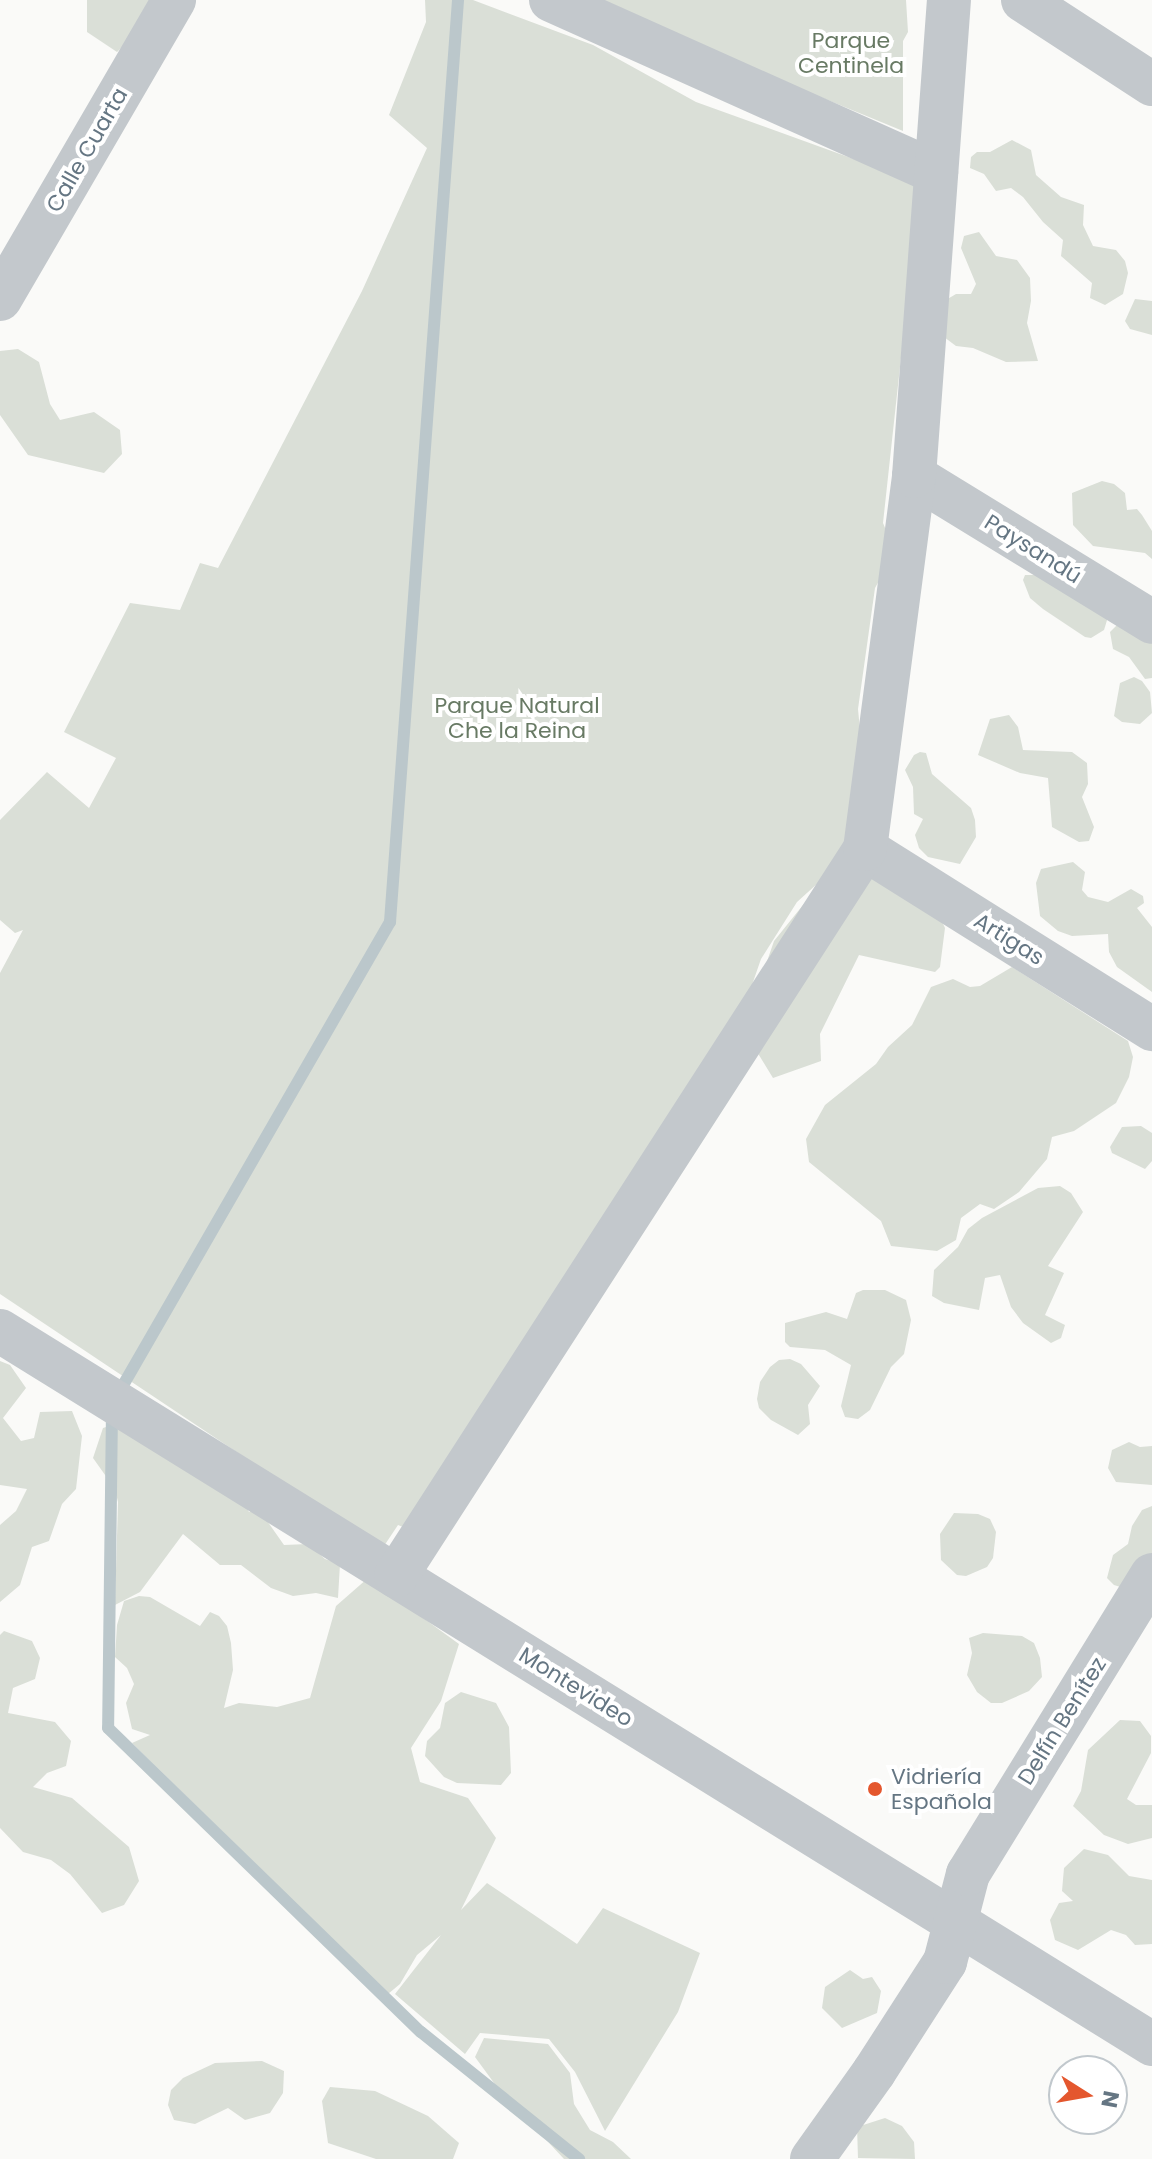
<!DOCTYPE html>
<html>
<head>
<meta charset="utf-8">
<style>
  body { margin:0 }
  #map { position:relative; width:1152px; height:2159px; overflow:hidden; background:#fafaf8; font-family:Poppins,sans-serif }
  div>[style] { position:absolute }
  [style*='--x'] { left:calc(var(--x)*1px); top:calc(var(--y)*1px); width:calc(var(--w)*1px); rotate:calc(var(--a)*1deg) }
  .green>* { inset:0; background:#dadfd7 }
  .stream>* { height:12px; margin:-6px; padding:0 6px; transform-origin:6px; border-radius:6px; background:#bbc7cb }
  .minor>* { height:44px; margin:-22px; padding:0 22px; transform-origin:22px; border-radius:22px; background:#c3c8cc }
  .dots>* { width:22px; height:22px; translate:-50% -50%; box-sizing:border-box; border:4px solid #fff; border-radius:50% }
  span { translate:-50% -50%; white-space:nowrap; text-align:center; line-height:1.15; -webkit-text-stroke:8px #fff; paint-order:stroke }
  .park-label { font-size:22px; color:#687a64 }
  .street-label { font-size:22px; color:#657683 }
  .poi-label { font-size:22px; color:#657683 }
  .left { translate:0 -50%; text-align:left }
  .north { position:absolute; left:1048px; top:2055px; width:80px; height:80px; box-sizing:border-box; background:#fff; border:2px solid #c1c8cd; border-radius:50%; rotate:101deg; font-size:22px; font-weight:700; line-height:32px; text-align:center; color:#657683 }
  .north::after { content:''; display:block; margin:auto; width:28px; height:36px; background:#e4572e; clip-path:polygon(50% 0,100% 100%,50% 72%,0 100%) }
</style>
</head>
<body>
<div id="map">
  <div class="green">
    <i style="clip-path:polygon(87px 0,157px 0,141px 29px,117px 52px,87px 32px)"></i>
    <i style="clip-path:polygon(425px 0,473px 0,593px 45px,696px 102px,920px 183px,883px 523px,895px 552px,875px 588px,858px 709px,866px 793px,855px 847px,938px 913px,945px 928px,940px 967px,935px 972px,859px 955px,820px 1034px,821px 1061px,773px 1078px,754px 1047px,748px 1017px,774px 941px,828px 874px,797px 902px,761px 959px,736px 1031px,408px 1529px,398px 1525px,382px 1549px,0 1294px,0 973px,23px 930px,15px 933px,0 920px,0 820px,47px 772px,89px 808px,116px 758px,64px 732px,130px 603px,180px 610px,200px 563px,218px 568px,362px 291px,427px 148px,389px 115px,426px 22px)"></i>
    <i style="clip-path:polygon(585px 0,906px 0,908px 32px,903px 41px,903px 131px)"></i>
    <i style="clip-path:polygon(1012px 140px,1031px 150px,1036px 175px,1061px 197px,1084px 205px,1083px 225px,1093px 246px,1116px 250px,1125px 261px,1128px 273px,1123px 294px,1105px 305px,1090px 298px,1092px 283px,1061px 256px,1063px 240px,1043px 222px,1023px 197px,1011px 188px,996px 191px,984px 174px,970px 168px,971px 157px,977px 152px,990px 152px)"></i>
    <i style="clip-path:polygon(979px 232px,996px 256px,1017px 260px,1030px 278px,1031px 301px,1027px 323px,1038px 361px,1006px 362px,973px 348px,956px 346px,940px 334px,939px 304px,956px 294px,971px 294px,976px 284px,961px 248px,964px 236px)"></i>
    <i style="clip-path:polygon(1135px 299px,1152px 301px,1152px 335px,1130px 329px,1125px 321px)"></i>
    <i style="clip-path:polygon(18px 349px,39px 362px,50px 404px,60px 420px,94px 412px,120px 430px,122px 454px,104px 473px,28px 455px,0 415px,0 351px)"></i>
    <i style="clip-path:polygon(1102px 481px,1114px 484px,1125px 493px,1127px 510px,1137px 509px,1142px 515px,1152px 531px,1152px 559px,1145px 553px,1093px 546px,1073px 525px,1072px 493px)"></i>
    <i style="clip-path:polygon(1025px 575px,1054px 575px,1108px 617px,1104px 630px,1091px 638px,1085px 637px,1043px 609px,1030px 598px,1023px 580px)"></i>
    <i style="clip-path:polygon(1120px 622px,1152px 638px,1152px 678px,1145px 679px,1129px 657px,1113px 649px,1110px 632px)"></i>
    <i style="clip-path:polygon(1134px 677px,1142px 681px,1150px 692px,1152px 713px,1140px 724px,1122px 722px,1114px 716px,1120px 683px)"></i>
    <i style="clip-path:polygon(1009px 715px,1018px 727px,1023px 750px,1072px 752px,1087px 763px,1088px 784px,1082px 797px,1094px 827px,1089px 841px,1079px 842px,1052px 827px,1048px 778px,1020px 773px,978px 755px,990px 719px)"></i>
    <i style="clip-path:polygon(920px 752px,926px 753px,932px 774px,971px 808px,975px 820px,976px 837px,960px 864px,928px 857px,919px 848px,915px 835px,923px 819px,914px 814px,913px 787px,905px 770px,914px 755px)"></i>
    <i style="clip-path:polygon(1073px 862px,1085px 872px,1082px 890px,1088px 897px,1108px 902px,1131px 889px,1143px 896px,1144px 903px,1137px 908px,1152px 927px,1152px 992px,1117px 967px,1109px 952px,1108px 934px,1072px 936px,1058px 931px,1040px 916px,1036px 883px,1041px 869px)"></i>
    <i style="clip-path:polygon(1012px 967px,1128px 1041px,1133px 1057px,1129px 1077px,1116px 1103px,1074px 1131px,1052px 1137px,1047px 1159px,1019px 1192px,994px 1209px,980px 1204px,961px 1218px,956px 1240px,937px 1251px,891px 1246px,881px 1221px,809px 1162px,806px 1139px,825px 1105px,876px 1064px,888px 1047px,912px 1025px,931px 987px,953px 979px,970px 987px,980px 986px)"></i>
    <i style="clip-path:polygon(1141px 1126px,1152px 1133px,1152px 1161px,1145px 1169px,1112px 1153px,1110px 1147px,1122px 1127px)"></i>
    <i style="clip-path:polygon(1060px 1186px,1071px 1193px,1083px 1212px,1048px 1266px,1064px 1273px,1045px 1315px,1065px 1325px,1061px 1338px,1051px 1343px,1023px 1323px,1011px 1307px,1000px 1275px,985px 1278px,979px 1310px,944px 1303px,932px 1296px,934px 1270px,958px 1247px,968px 1229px,982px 1218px,1038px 1188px)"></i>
    <i style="clip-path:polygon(863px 1290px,885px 1290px,906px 1300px,911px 1320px,904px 1354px,891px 1367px,870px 1410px,858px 1419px,845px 1417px,841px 1406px,851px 1365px,825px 1350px,790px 1347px,785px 1342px,785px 1323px,826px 1312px,847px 1319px,856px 1293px)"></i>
    <i style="clip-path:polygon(790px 1359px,801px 1364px,820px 1386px,808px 1405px,810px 1424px,798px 1435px,771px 1420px,759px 1408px,757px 1399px,760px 1382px,770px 1367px,779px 1360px)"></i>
    <i style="clip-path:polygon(0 1361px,10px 1365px,26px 1388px,3px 1418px,21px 1441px,34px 1438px,40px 1412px,72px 1411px,82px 1436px,76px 1489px,62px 1504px,49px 1541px,32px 1547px,20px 1585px,0 1602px,0 1525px,16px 1511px,27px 1489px,0 1485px)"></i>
    <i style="clip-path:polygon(125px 1421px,245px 1504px,249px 1512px,258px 1508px,284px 1545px,308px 1544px,325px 1559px,340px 1564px,338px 1598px,316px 1593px,293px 1596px,271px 1588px,241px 1565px,220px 1565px,183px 1534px,140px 1592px,115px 1605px,118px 1502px,115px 1489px,93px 1458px,103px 1428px)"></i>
    <i style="clip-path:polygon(1129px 1442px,1140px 1447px,1152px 1446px,1152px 1485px,1116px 1482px,1108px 1468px,1112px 1450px)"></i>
    <i style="clip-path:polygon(1152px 1506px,1152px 1560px,1130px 1590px,1114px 1585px,1107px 1578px,1113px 1555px,1128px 1544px,1132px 1526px,1142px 1510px)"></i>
    <i style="clip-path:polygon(954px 1513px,978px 1514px,990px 1519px,996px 1532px,993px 1558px,987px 1567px,966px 1576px,957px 1575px,941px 1560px,940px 1534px)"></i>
    <i style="clip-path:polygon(368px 1578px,459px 1644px,441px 1701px,411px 1748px,420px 1782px,468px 1798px,496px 1838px,461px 1910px,487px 1883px,577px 1944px,603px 1908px,700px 1953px,678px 2012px,605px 2131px,575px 2072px,549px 2039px,480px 2033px,465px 2054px,395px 1994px,441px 1935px,417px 1955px,400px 1984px,388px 1994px,132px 1743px,150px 1735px,132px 1729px,126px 1703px,134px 1684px,127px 1668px,115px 1657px,117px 1625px,124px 1601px,139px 1596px,150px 1597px,200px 1626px,210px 1612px,219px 1616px,227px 1626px,231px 1643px,233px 1670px,224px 1708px,239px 1703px,277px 1707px,310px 1698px,336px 1606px)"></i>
    <i style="clip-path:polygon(4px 1631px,32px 1641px,40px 1658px,35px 1679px,13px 1688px,8px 1713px,55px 1722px,71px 1741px,66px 1766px,47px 1773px,33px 1787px,72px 1798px,129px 1847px,139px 1881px,124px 1905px,102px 1913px,70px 1874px,51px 1860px,23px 1852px,0 1828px,0 1635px)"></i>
    <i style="clip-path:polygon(983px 1633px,1022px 1636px,1034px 1643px,1040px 1658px,1042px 1677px,1029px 1691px,1002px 1703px,991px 1703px,977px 1692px,967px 1675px,972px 1653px,969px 1638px)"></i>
    <i style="clip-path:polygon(461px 1692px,496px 1703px,509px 1727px,511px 1773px,501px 1785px,457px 1783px,444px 1777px,425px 1756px,427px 1741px,440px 1728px,445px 1703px)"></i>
    <i style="clip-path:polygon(1120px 1720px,1140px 1721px,1151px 1736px,1151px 1753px,1127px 1799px,1136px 1805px,1152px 1805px,1152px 1838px,1128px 1844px,1104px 1835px,1073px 1806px,1081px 1791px,1088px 1750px)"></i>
    <i style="clip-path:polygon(1084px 1849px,1108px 1855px,1129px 1876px,1152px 1880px,1152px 1944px,1135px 1945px,1126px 1935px,1111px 1930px,1078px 1950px,1055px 1940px,1050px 1920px,1059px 1903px,1073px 1901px,1062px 1891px,1064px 1868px)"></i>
    <i style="clip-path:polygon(850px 1970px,863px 1979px,872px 1977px,881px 1991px,877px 2013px,842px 2028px,822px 2008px,825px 1987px)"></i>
    <i style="clip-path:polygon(484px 2038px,548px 2044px,570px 2073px,574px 2104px,590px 2130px,613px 2142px,631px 2159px,564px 2159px,497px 2087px,475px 2057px)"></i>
    <i style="clip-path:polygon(262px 2061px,284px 2071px,283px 2093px,270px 2113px,245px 2120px,228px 2108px,195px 2124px,174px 2120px,168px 2105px,171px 2090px,183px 2078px,215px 2063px)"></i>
    <i style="clip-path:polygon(330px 2087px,375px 2091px,428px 2116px,459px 2143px,453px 2159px,376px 2159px,328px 2143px,322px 2101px)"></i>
    <i style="clip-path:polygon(885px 2118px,902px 2126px,914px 2142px,915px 2159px,858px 2158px,857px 2127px)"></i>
  </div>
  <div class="stream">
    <i style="--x:118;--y:1394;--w:545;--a:-60.05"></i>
    <i style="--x:390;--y:922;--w:925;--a:-85.78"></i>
    <i style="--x:112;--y:1410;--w:318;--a:90.7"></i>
    <i style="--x:108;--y:1728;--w:436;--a:44.2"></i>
    <i style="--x:421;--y:2032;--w:203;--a:38.8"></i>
  </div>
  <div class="minor">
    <i style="--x:551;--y:0;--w:422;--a:24.1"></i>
    <i style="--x:1023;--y:0;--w:154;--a:33.1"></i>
    <i style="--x:0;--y:299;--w:346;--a:-59.8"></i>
    <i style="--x:914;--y:476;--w:279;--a:31.5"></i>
    <i style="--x:865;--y:849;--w:339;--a:32.1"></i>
    <i style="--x:0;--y:1331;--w:1355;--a:31.75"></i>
    <i style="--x:396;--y:1576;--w:865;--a:-57.17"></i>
    <i style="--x:865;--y:849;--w:376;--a:-82.5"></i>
    <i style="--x:914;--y:476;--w:477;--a:-85.8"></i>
    <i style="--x:812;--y:2159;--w:107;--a:-54.5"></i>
    <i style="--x:874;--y:2072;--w:131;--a:-57.2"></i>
    <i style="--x:945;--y:1962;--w:91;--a:-75.4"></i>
    <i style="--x:968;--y:1874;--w:351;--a:-58.4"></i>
  </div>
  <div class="dots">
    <i style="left:875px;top:1789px;background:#e4572e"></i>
  </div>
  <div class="park-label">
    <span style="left:851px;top:53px">Parque<br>Centinela</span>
    <span style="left:517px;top:718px">Parque Natural<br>Che la Reina</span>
  </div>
  <div class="street-label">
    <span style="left:87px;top:150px;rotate:-60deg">Calle Cuarta</span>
    <span style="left:1033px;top:549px;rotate:32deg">Paysandú</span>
    <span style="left:1009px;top:939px;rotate:32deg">Artigas</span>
    <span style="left:576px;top:1687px;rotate:32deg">Montevideo</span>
    <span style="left:1062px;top:1721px;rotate:-58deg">Delfín Benítez</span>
  </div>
  <div class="poi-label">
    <span class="left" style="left:891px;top:1789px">Vidriería<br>Española</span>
  </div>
  <div class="north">N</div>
</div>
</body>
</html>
